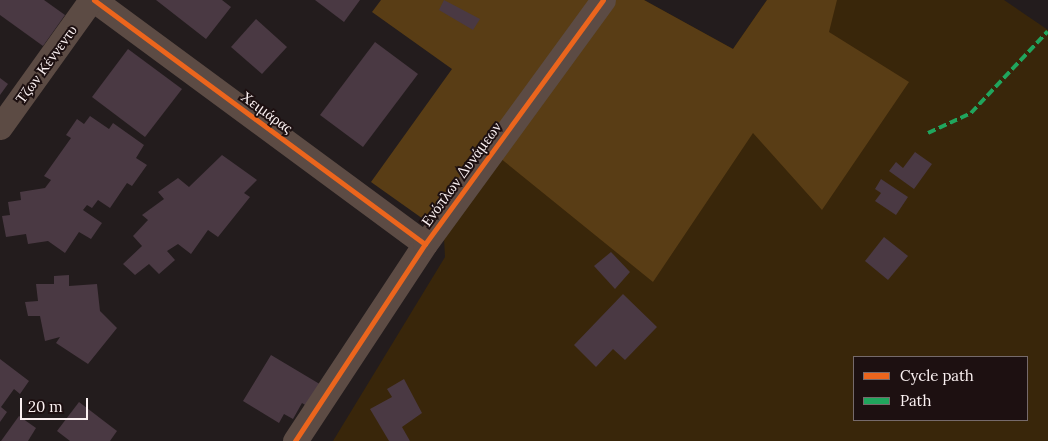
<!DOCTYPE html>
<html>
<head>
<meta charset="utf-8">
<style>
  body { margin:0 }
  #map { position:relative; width:1048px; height:441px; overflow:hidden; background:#231c1d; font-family:Lora,serif }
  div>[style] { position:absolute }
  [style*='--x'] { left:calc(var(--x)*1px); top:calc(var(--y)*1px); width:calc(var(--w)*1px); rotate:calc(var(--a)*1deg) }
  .green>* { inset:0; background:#39260a }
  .forest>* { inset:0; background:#593d15 }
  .building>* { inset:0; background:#4a3943 }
  .street>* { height:25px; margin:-12.5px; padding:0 12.5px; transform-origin:12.5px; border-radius:12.5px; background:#5c4b44 }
  .quiet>* { height:4px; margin-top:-2px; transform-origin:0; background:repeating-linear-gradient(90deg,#20a55d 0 8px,transparent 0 12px) }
  .cycleway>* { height:5px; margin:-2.5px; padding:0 2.5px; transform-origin:2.5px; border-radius:2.5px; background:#eb651d }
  span { translate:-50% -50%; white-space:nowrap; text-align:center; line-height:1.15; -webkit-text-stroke:4px #1d1011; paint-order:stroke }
  .street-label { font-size:15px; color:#fbf1f2 }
  .legend { position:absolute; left:853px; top:356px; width:175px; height:65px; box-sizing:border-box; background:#1d1011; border:1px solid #766a6b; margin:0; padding:6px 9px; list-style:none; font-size:15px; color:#fbf1f2 }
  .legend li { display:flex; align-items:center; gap:10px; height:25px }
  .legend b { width:25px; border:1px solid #766a6b }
  .scale { position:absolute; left:20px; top:398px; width:68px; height:22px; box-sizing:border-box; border:2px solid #fbf1f2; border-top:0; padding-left:6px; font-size:15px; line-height:18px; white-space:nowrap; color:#fbf1f2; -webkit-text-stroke:4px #1d1011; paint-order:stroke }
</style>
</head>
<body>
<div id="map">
  <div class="green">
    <i style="clip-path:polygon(evenodd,619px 0,644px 0,733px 49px,767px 0,1004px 0,1048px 30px,1048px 441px,333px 441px,445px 257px,444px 238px,619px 0,854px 357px,1027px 357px,1027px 420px,854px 420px,854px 357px)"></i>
  </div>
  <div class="forest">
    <i style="clip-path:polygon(381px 0,593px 0,433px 226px,371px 182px,452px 69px,372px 12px)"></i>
    <i style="clip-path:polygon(612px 0,644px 0,733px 49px,767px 0,837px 0,829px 32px,909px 82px,822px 210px,753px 133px,653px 282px,500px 158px)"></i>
  </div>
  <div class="building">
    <i style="clip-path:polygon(0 0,44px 0,65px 15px,43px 46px,0 15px)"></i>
    <i style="clip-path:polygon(156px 0,222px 0,231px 7px,206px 39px)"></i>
    <i style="clip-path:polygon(315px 0,360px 0,344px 22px)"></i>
    <i style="clip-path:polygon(444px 0,480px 19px,473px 30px,439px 10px)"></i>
    <i style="clip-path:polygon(256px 19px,287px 47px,262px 74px,231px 47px)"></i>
    <i style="clip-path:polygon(375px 42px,418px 74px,363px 147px,320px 115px)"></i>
    <i style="clip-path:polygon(128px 49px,182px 89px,145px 137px,92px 97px)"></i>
    <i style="clip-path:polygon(0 78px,8px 84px,0 95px)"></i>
    <i style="clip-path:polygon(90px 116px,109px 129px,113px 123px,144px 145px,136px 158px,147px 165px,132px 186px,127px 183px,110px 208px,98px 200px,92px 208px,87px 205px,83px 210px,102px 223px,91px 239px,79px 232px,65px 253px,48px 241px,28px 244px,26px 234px,6px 237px,2px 216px,10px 215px,8px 202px,21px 200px,20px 192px,45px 188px,51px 180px,44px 176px,71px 138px,66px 135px,77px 119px,84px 124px)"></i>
    <i style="clip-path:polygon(915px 152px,932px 164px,914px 189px,889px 171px,896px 162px,903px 168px)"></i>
    <i style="clip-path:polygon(222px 155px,257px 180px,244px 193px,250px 197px,218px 237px,208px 230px,191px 254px,178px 244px,167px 251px,175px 260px,159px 274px,149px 264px,135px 275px,123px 264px,142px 246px,133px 236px,148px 220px,142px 215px,164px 199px,158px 192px,178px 178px,189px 187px)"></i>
    <i style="clip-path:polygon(881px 179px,908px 197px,896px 215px,875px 201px,881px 193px,875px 189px)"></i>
    <i style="clip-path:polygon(884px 237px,908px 256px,888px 280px,865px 261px)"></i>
    <i style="clip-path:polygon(611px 252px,630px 272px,615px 289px,594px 266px)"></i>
    <i style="clip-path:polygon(69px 275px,69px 286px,97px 284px,100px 311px,117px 328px,88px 364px,56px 343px,60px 337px,45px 341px,40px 316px,28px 316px,25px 302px,38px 301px,36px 284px,54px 284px,54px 276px)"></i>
    <i style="clip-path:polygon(623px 294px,657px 327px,625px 360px,613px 349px,596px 367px,574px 345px)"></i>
    <i style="clip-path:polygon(271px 355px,323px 386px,310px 408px,302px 403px,293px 419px,284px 414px,279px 423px,243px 401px)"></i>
    <i style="clip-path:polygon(0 359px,29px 381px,20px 394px,14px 389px,1px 407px,7px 412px,0 422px)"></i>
    <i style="clip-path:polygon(404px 379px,422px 413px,402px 427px,410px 441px,389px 441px,370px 409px,392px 397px,387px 389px)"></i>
    <i style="clip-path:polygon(79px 402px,117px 431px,110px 441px,70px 441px,57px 431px)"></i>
    <i style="clip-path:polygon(19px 416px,36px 428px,28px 441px,1px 441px)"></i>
  </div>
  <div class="street">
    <i style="--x:94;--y:0;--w:411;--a:36.4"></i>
    <i style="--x:0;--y:127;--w:156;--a:-54.4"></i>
    <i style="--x:295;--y:441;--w:236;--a:-56.6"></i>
    <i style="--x:425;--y:244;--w:302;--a:-53.9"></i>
  </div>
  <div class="quiet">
    <i style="--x:928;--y:133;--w:47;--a:-24.9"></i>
    <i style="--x:971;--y:113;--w:112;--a:-46.8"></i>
  </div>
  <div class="cycleway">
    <i style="--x:94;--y:0;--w:411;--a:36.4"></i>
    <i style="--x:295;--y:441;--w:236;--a:-56.6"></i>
    <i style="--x:425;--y:244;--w:302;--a:-53.9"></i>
  </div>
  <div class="street-label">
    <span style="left:46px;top:64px;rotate:-54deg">Τζων Κέννεντυ</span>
    <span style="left:267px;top:112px;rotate:36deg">Χειμάρας</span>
    <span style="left:461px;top:174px;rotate:-54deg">Ενόπλων Δυνάμεων</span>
  </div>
  <ul class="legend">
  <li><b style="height:6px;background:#eb651d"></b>Cycle path</li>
  <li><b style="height:6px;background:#20a55d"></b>Path</li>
  </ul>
  <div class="scale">20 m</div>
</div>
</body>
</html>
